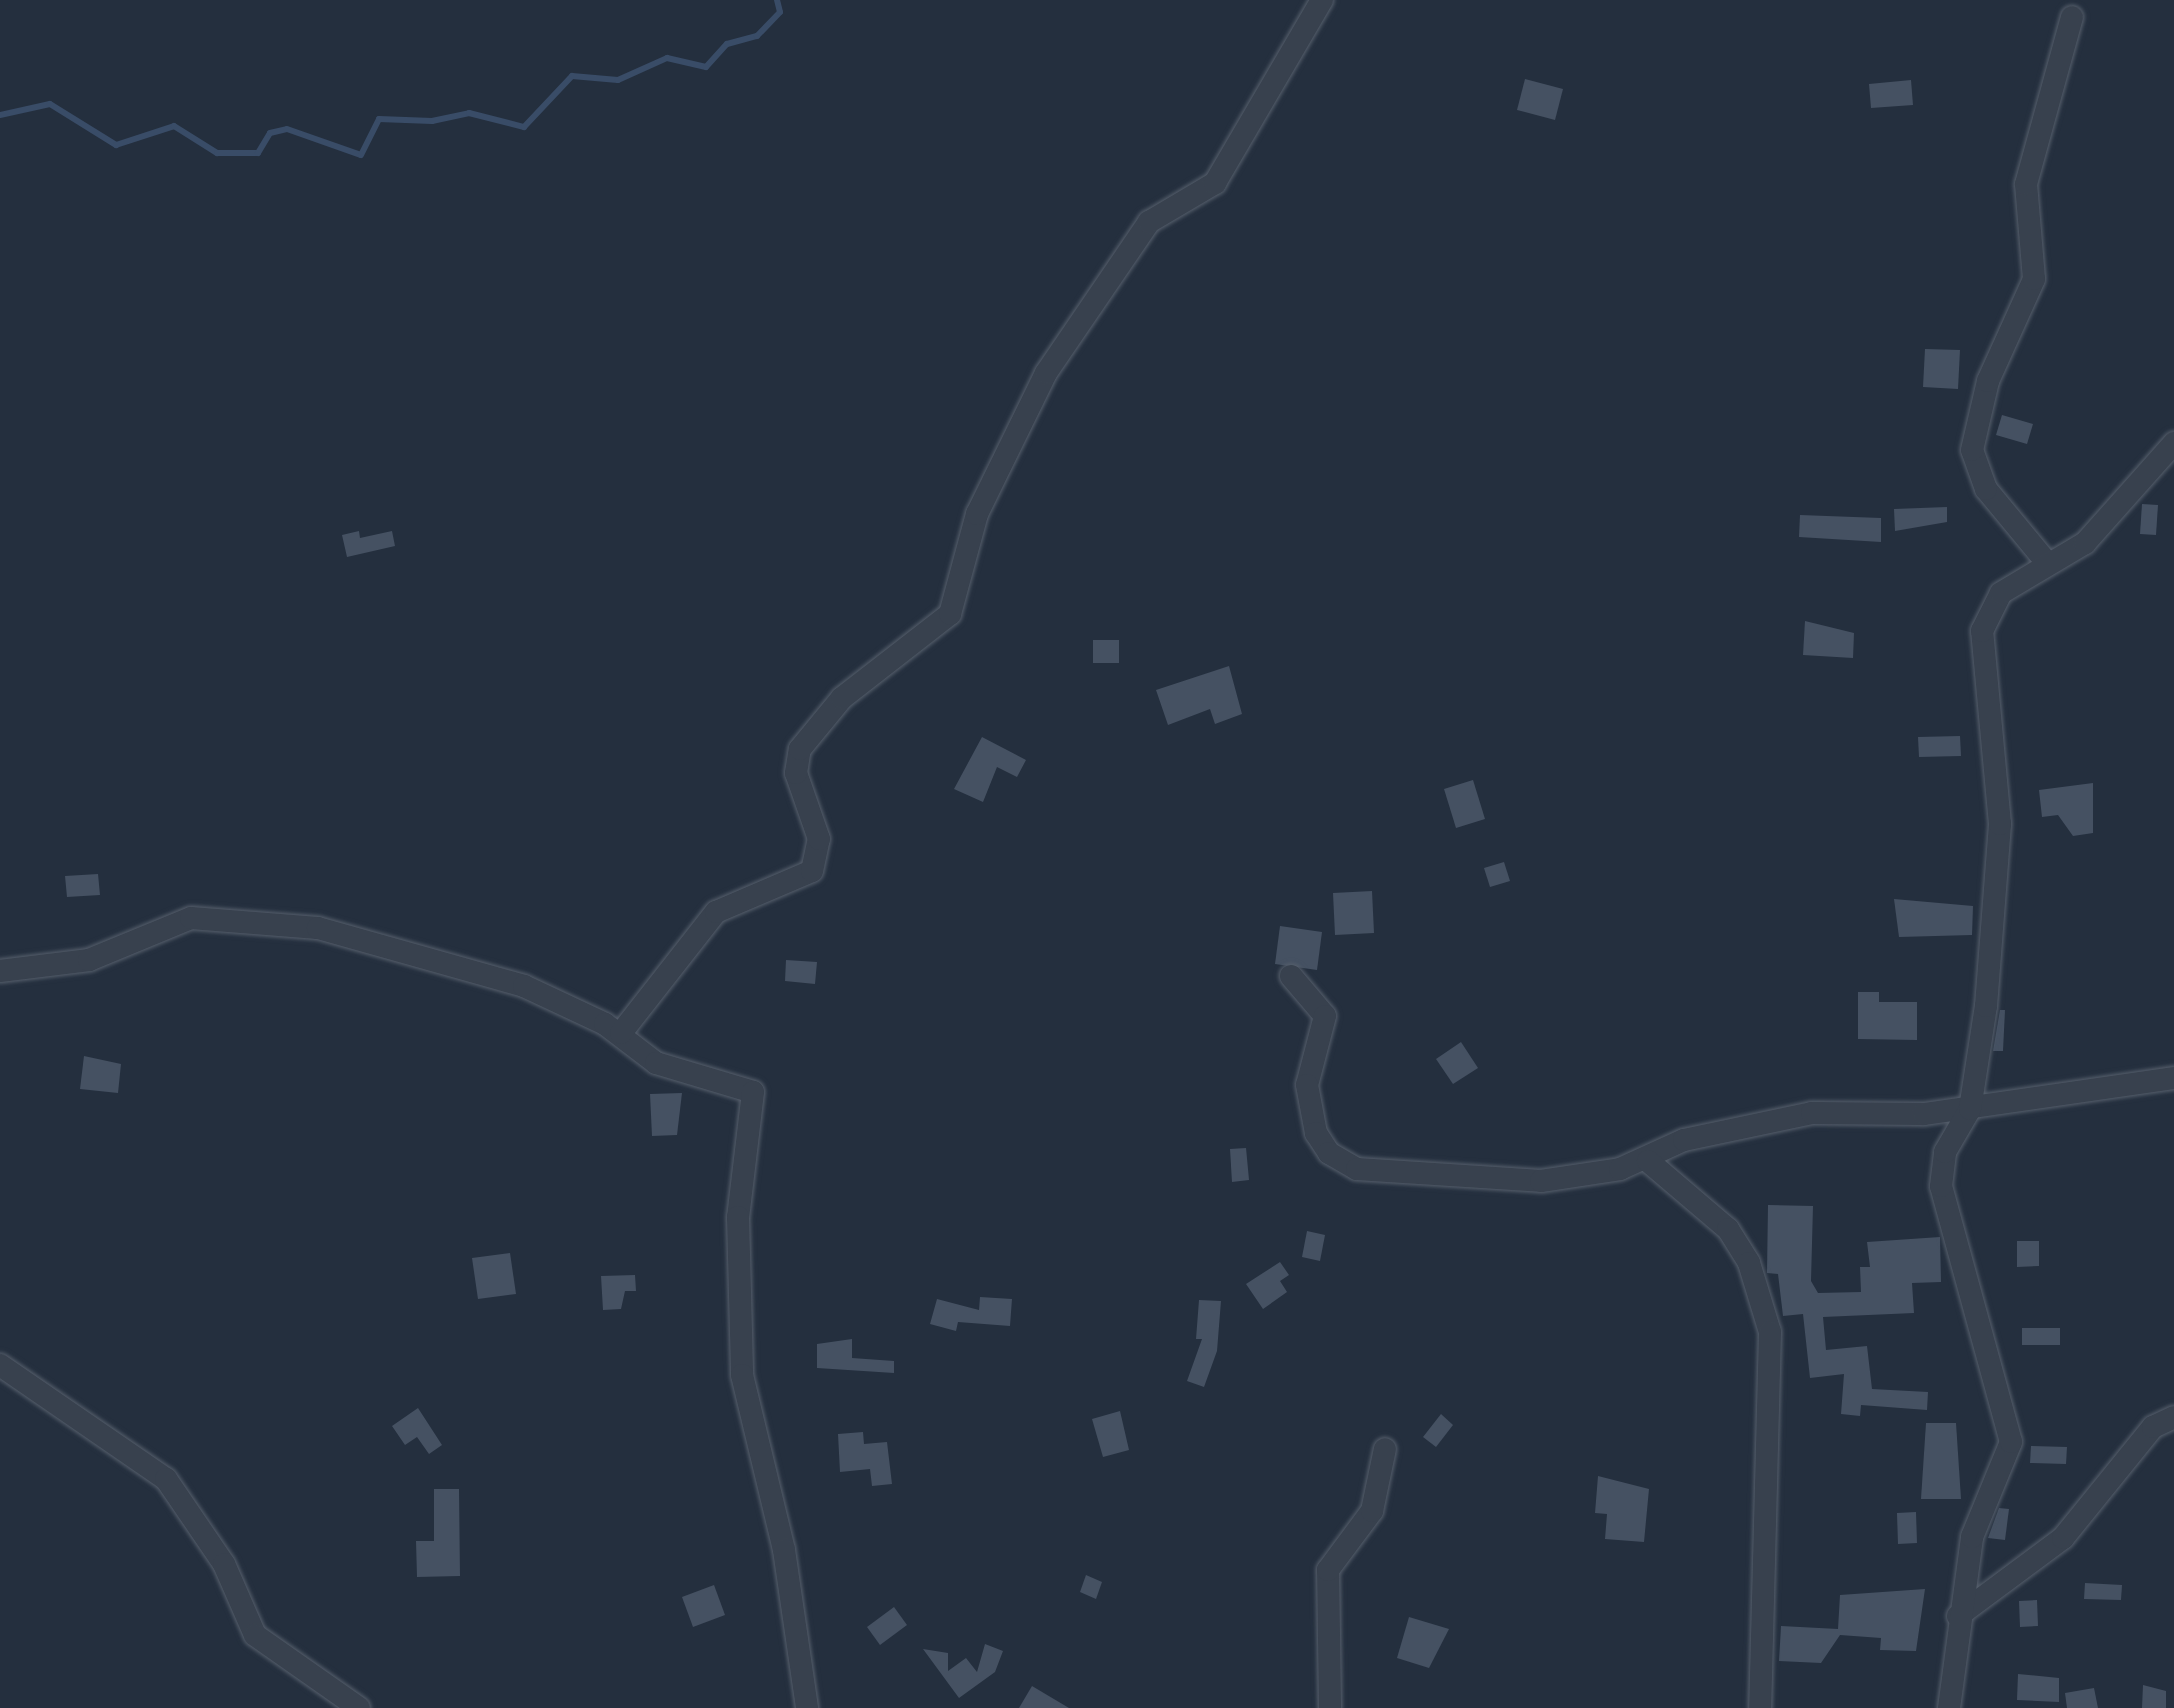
<!DOCTYPE html>
<html>
<head>
<meta charset="utf-8">
<style>
  body { margin:0 }
  #map { position:relative; width:2174px; height:1708px; overflow:hidden; background:#242f3e; font-family:Quicksand,sans-serif }
  div>[style] { position:absolute }
  [style*='--x'] { left:calc(var(--x)*1px); top:calc(var(--y)*1px); width:calc(var(--w)*1px); rotate:calc(var(--a)*1deg) }
  .stream>* { height:6px; margin:-3px; padding:0 3px; transform-origin:3px; border-radius:3px; background:#394c67 }
  .building>* { inset:0; background:#455162 }
  .roads { filter:drop-shadow(0 0 2px #565f6c) drop-shadow(0 0 2px #565f6c) }
  .minor>* { height:22px; margin:-11px; padding:0 11px; transform-origin:11px; border-radius:11px; background:#38414e }
  span { translate:-50% -50%; white-space:nowrap; text-align:center; line-height:1.15; -webkit-text-stroke:7px #1d2633; paint-order:stroke }
</style>
</head>
<body>
<div id="map">
  <div class="stream">
    <i style="--x:0;--y:115;--w:51;--a:-12.4"></i>
    <i style="--x:50;--y:104;--w:78;--a:31.8"></i>
    <i style="--x:116;--y:145;--w:61;--a:-18.1"></i>
    <i style="--x:174;--y:126;--w:51;--a:32.1"></i>
    <i style="--x:217;--y:153;--w:41;--a:0"></i>
    <i style="--x:258;--y:153;--w:23;--a:-59"></i>
    <i style="--x:270;--y:133;--w:17;--a:-13"></i>
    <i style="--x:287;--y:129;--w:78;--a:19.4"></i>
    <i style="--x:361;--y:155;--w:40;--a:-63.4"></i>
    <i style="--x:379;--y:119;--w:53;--a:2.2"></i>
    <i style="--x:432;--y:121;--w:38;--a:-12"></i>
    <i style="--x:469;--y:113;--w:57;--a:14.3"></i>
    <i style="--x:524;--y:127;--w:70;--a:-46.7"></i>
    <i style="--x:572;--y:76;--w:46;--a:5"></i>
    <i style="--x:618;--y:80;--w:54;--a:-24.2"></i>
    <i style="--x:667;--y:58;--w:40;--a:13"></i>
    <i style="--x:706;--y:67;--w:31;--a:-48"></i>
    <i style="--x:727;--y:44;--w:31;--a:-15"></i>
    <i style="--x:757;--y:36;--w:33;--a:-46"></i>
    <i style="--x:780;--y:12;--w:12;--a:-104"></i>
  </div>
  <div class="building">
    <i style="clip-path:polygon(1525px 79px,1563px 89px,1555px 120px,1517px 110px)"></i>
    <i style="clip-path:polygon(1911px 80px,1913px 105px,1871px 108px,1869px 84px)"></i>
    <i style="clip-path:polygon(1925px 349px,1960px 350px,1958px 389px,1923px 387px)"></i>
    <i style="clip-path:polygon(2002px 415px,2033px 424px,2027px 444px,1996px 435px)"></i>
    <i style="clip-path:polygon(2142px 504px,2158px 505px,2156px 535px,2140px 534px)"></i>
    <i style="clip-path:polygon(1947px 507px,1947px 522px,1895px 531px,1894px 509px)"></i>
    <i style="clip-path:polygon(1800px 515px,1881px 518px,1881px 542px,1799px 537px)"></i>
    <i style="clip-path:polygon(359px 531px,360px 538px,392px 531px,395px 546px,347px 557px,342px 535px)"></i>
    <i style="clip-path:polygon(1805px 621px,1854px 633px,1853px 658px,1803px 655px)"></i>
    <i style="clip-path:polygon(1093px 640px,1119px 640px,1119px 663px,1093px 663px)"></i>
    <i style="clip-path:polygon(1229px 666px,1242px 714px,1215px 724px,1210px 709px,1168px 725px,1156px 690px)"></i>
    <i style="clip-path:polygon(1960px 736px,1961px 756px,1919px 757px,1918px 737px)"></i>
    <i style="clip-path:polygon(982px 737px,1026px 760px,1017px 777px,997px 767px,983px 802px,954px 789px)"></i>
    <i style="clip-path:polygon(1473px 780px,1485px 819px,1456px 828px,1444px 789px)"></i>
    <i style="clip-path:polygon(2093px 783px,2093px 833px,2073px 836px,2058px 815px,2042px 817px,2039px 790px)"></i>
    <i style="clip-path:polygon(1504px 862px,1510px 881px,1490px 887px,1484px 868px)"></i>
    <i style="clip-path:polygon(98px 874px,100px 895px,67px 897px,65px 876px)"></i>
    <i style="clip-path:polygon(1372px 891px,1374px 933px,1335px 935px,1333px 893px)"></i>
    <i style="clip-path:polygon(1894px 899px,1973px 906px,1972px 935px,1899px 937px)"></i>
    <i style="clip-path:polygon(1280px 926px,1322px 932px,1317px 970px,1275px 964px)"></i>
    <i style="clip-path:polygon(786px 960px,817px 962px,815px 984px,785px 981px)"></i>
    <i style="clip-path:polygon(1858px 992px,1879px 992px,1879px 1002px,1917px 1002px,1917px 1040px,1858px 1039px)"></i>
    <i style="clip-path:polygon(2000px 1010px,2005px 1010px,2003px 1051px,1993px 1051px)"></i>
    <i style="clip-path:polygon(1461px 1042px,1478px 1068px,1453px 1084px,1436px 1059px)"></i>
    <i style="clip-path:polygon(84px 1056px,121px 1064px,118px 1093px,80px 1089px)"></i>
    <i style="clip-path:polygon(682px 1093px,677px 1135px,652px 1136px,650px 1094px)"></i>
    <i style="clip-path:polygon(1246px 1148px,1249px 1180px,1232px 1182px,1230px 1149px)"></i>
    <i style="clip-path:polygon(1768px 1205px,1813px 1206px,1811px 1281px,1818px 1293px,1861px 1292px,1860px 1267px,1870px 1267px,1867px 1242px,1940px 1237px,1941px 1282px,1912px 1283px,1914px 1313px,1823px 1317px,1826px 1350px,1867px 1346px,1872px 1389px,1928px 1392px,1927px 1410px,1861px 1405px,1860px 1416px,1841px 1414px,1844px 1374px,1810px 1378px,1803px 1314px,1783px 1316px,1778px 1274px,1767px 1273px)"></i>
    <i style="clip-path:polygon(1307px 1231px,1325px 1235px,1320px 1261px,1302px 1257px)"></i>
    <i style="clip-path:polygon(2017px 1241px,2039px 1241px,2039px 1266px,2017px 1267px)"></i>
    <i style="clip-path:polygon(510px 1253px,516px 1294px,478px 1299px,472px 1258px)"></i>
    <i style="clip-path:polygon(1280px 1262px,1289px 1275px,1280px 1281px,1287px 1292px,1263px 1309px,1246px 1284px)"></i>
    <i style="clip-path:polygon(635px 1275px,636px 1291px,625px 1291px,621px 1309px,603px 1310px,601px 1276px)"></i>
    <i style="clip-path:polygon(980px 1297px,1012px 1299px,1010px 1326px,958px 1322px,956px 1331px,930px 1324px,937px 1299px,979px 1310px)"></i>
    <i style="clip-path:polygon(1199px 1300px,1221px 1301px,1217px 1351px,1204px 1387px,1187px 1381px,1202px 1339px,1196px 1339px)"></i>
    <i style="clip-path:polygon(2022px 1328px,2060px 1328px,2060px 1345px,2022px 1345px)"></i>
    <i style="clip-path:polygon(852px 1339px,852px 1358px,894px 1361px,894px 1373px,817px 1368px,817px 1344px)"></i>
    <i style="clip-path:polygon(418px 1408px,442px 1445px,429px 1454px,417px 1437px,405px 1445px,392px 1426px)"></i>
    <i style="clip-path:polygon(1120px 1411px,1129px 1450px,1103px 1457px,1092px 1419px)"></i>
    <i style="clip-path:polygon(1441px 1414px,1453px 1425px,1436px 1447px,1423px 1437px)"></i>
    <i style="clip-path:polygon(1926px 1423px,1956px 1423px,1961px 1499px,1921px 1499px)"></i>
    <i style="clip-path:polygon(863px 1432px,864px 1444px,887px 1442px,892px 1484px,872px 1486px,870px 1469px,840px 1472px,838px 1434px)"></i>
    <i style="clip-path:polygon(2031px 1446px,2067px 1447px,2066px 1464px,2030px 1463px)"></i>
    <i style="clip-path:polygon(1598px 1476px,1649px 1489px,1644px 1542px,1605px 1539px,1607px 1514px,1595px 1513px)"></i>
    <i style="clip-path:polygon(434px 1489px,459px 1489px,460px 1576px,417px 1577px,416px 1541px,434px 1541px)"></i>
    <i style="clip-path:polygon(1999px 1508px,2009px 1509px,2005px 1540px,1988px 1538px)"></i>
    <i style="clip-path:polygon(1916px 1512px,1917px 1543px,1898px 1544px,1897px 1513px)"></i>
    <i style="clip-path:polygon(1086px 1575px,1102px 1582px,1096px 1599px,1080px 1592px)"></i>
    <i style="clip-path:polygon(2085px 1583px,2122px 1585px,2121px 1600px,2084px 1599px)"></i>
    <i style="clip-path:polygon(714px 1585px,725px 1615px,693px 1627px,682px 1597px)"></i>
    <i style="clip-path:polygon(1925px 1589px,1916px 1651px,1880px 1650px,1881px 1638px,1840px 1635px,1821px 1663px,1779px 1661px,1781px 1626px,1838px 1629px,1840px 1595px)"></i>
    <i style="clip-path:polygon(2037px 1600px,2038px 1626px,2020px 1627px,2019px 1601px)"></i>
    <i style="clip-path:polygon(894px 1607px,907px 1625px,880px 1645px,867px 1627px)"></i>
    <i style="clip-path:polygon(1409px 1617px,1449px 1629px,1429px 1668px,1397px 1658px)"></i>
    <i style="clip-path:polygon(985px 1644px,1003px 1651px,995px 1672px,959px 1698px,923px 1649px,948px 1653px,948px 1671px,966px 1658px,977px 1672px)"></i>
    <i style="clip-path:polygon(2018px 1674px,2059px 1678px,2059px 1702px,2017px 1700px)"></i>
    <i style="clip-path:polygon(2143px 1685px,2166px 1691px,2166px 1708px,2142px 1708px)"></i>
    <i style="clip-path:polygon(1032px 1686px,1069px 1708px,1019px 1708px)"></i>
    <i style="clip-path:polygon(2094px 1688px,2098px 1708px,2067px 1708px,2065px 1693px)"></i>
  </div>
  <div class="roads">
    <div class="minor">
      <i style="--x:2048;--y:564;--w:97;--a:-129.6"></i>
      <i style="--x:1986;--y:489;--w:41;--a:-109.7"></i>
      <i style="--x:1972;--y:450;--w:71;--a:-76.9"></i>
      <i style="--x:1988;--y:381;--w:112;--a:-65.7"></i>
      <i style="--x:2034;--y:279;--w:95;--a:-94.8"></i>
      <i style="--x:2026;--y:184;--w:173;--a:-74.6"></i>
      <i style="--x:0;--y:971;--w:90;--a:-7"></i>
      <i style="--x:89;--y:960;--w:110;--a:-22.4"></i>
      <i style="--x:191;--y:918;--w:127;--a:4.5"></i>
      <i style="--x:318;--y:928;--w:214;--a:15.7"></i>
      <i style="--x:524;--y:986;--w:89;--a:25.1"></i>
      <i style="--x:605;--y:1024;--w:64;--a:37.4"></i>
      <i style="--x:656;--y:1063;--w:101;--a:16.6"></i>
      <i style="--x:753;--y:1092;--w:126;--a:96.8"></i>
      <i style="--x:738;--y:1217;--w:158;--a:88.5"></i>
      <i style="--x:742;--y:1375;--w:180;--a:76.5"></i>
      <i style="--x:784;--y:1550;--w:160;--a:81.7"></i>
      <i style="--x:1291;--y:976;--w:52;--a:49.6"></i>
      <i style="--x:1325;--y:1016;--w:71;--a:104.6"></i>
      <i style="--x:1307;--y:1085;--w:49;--a:79.4"></i>
      <i style="--x:1316;--y:1133;--w:24;--a:57"></i>
      <i style="--x:1329;--y:1153;--w:32;--a:30"></i>
      <i style="--x:1357;--y:1169;--w:184;--a:3.7"></i>
      <i style="--x:1541;--y:1181;--w:80;--a:-8.6"></i>
      <i style="--x:1620;--y:1169;--w:70;--a:-24.4"></i>
      <i style="--x:1684;--y:1140;--w:131;--a:-11.9"></i>
      <i style="--x:1812;--y:1113;--w:112;--a:0.5"></i>
      <i style="--x:1924;--y:1114;--w:253;--a:-8.2"></i>
      <i style="--x:621;--y:1033;--w:154;--a:-51.9"></i>
      <i style="--x:716;--y:912;--w:104;--a:-23.1"></i>
      <i style="--x:812;--y:871;--w:33;--a:-78"></i>
      <i style="--x:819;--y:839;--w:70;--a:-109.2"></i>
      <i style="--x:796;--y:773;--w:24;--a:-81"></i>
      <i style="--x:800;--y:749;--w:66;--a:-50.5"></i>
      <i style="--x:842;--y:698;--w:137;--a:-37.9"></i>
      <i style="--x:950;--y:614;--w:104;--a:-74.9"></i>
      <i style="--x:977;--y:514;--w:157;--a:-63.9"></i>
      <i style="--x:1046;--y:373;--w:183;--a:-55.7"></i>
      <i style="--x:1149;--y:222;--w:77;--a:-30.6"></i>
      <i style="--x:1215;--y:183;--w:212;--a:-59.7"></i>
      <i style="--x:1648;--y:1161;--w:105;--a:40.4"></i>
      <i style="--x:1728;--y:1229;--w:40;--a:58"></i>
      <i style="--x:1749;--y:1263;--w:72;--a:73.1"></i>
      <i style="--x:1770;--y:1332;--w:376;--a:91.5"></i>
      <i style="--x:0;--y:1365;--w:201;--a:34.5"></i>
      <i style="--x:166;--y:1479;--w:103;--a:55.7"></i>
      <i style="--x:224;--y:1564;--w:77;--a:66.4"></i>
      <i style="--x:255;--y:1635;--w:127;--a:35.1"></i>
      <i style="--x:1958;--y:1616;--w:131;--a:-36.6"></i>
      <i style="--x:2063;--y:1538;--w:143;--a:-51"></i>
      <i style="--x:2153;--y:1427;--w:23;--a:-25"></i>
      <i style="--x:1330;--y:1708;--w:138;--a:-90.8"></i>
      <i style="--x:1328;--y:1570;--w:74;--a:-53.3"></i>
      <i style="--x:1372;--y:1511;--w:63;--a:-78.2"></i>
      <i style="--x:1949;--y:1708;--w:173;--a:-82.3"></i>
      <i style="--x:1972;--y:1537;--w:103;--a:-67.7"></i>
      <i style="--x:2011;--y:1442;--w:265;--a:-105.3"></i>
      <i style="--x:1941;--y:1186;--w:34;--a:-83"></i>
      <i style="--x:1945;--y:1152;--w:50;--a:-59.8"></i>
      <i style="--x:1970;--y:1109;--w:104;--a:-81.2"></i>
      <i style="--x:1986;--y:1006;--w:183;--a:-85.6"></i>
      <i style="--x:2000;--y:824;--w:194;--a:-95.3"></i>
      <i style="--x:1982;--y:631;--w:42;--a:-63.4"></i>
      <i style="--x:2001;--y:593;--w:98;--a:-30.8"></i>
      <i style="--x:2085;--y:543;--w:134;--a:-48.3"></i>
    </div>
  </div>
</div>
</body>
</html>
